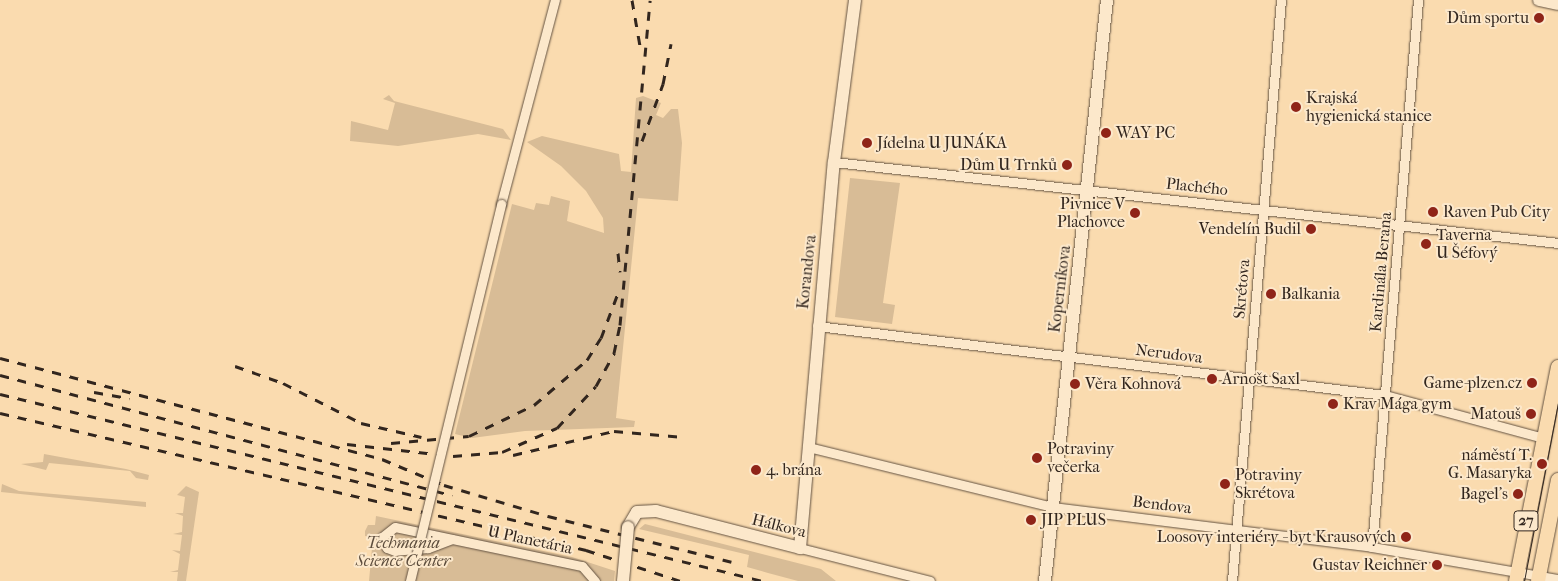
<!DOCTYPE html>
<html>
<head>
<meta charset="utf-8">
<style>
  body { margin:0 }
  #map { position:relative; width:1558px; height:581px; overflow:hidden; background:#fadbaf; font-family:"IM FELL French Canon",serif }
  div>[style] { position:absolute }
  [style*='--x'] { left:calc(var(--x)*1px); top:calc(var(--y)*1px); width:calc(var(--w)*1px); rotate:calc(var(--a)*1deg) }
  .green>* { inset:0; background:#d8bc96 }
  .roads { filter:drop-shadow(0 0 1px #645342) drop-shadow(0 0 1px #645342) }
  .street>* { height:9px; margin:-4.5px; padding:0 4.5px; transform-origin:4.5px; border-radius:4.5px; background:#fce8cb }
  .secondary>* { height:12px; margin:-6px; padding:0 6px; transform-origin:6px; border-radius:6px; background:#fce8cb }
  .primary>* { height:14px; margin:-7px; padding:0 7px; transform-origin:7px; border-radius:7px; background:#fadbaf }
  .tram>* { height:1px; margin:-0.5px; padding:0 0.5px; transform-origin:0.5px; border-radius:0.5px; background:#32261e }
  .rail>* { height:3px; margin-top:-1.5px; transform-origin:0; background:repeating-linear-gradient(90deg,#32261e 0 9px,transparent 0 18px) }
  .bridges { filter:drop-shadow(0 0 1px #645342) drop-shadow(0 0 1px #645342) }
  .street-bridge>* { height:9px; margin:-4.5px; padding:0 4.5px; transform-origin:4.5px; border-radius:4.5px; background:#fce8cb }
  .secondary-bridge>* { height:12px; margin:-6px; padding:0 6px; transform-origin:6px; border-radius:6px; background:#fce8cb }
  .dots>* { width:14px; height:14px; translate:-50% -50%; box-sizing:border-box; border:2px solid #fce8cb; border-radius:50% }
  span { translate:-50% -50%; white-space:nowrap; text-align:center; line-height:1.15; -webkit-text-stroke:4px #fce8cb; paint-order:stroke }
  .shield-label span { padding:1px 4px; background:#fce8cb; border:1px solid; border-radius:4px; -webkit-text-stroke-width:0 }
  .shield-label { font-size:15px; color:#32261e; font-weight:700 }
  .poi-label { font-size:16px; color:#32261e }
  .right { translate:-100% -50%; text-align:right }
  .left { translate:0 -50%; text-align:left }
  .street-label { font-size:16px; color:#32261e }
  .park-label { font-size:16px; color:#5c4c3c; font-style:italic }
</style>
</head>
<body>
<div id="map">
  <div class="green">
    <i style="clip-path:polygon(389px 95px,394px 101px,503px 129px,511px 140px,478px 134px,398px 146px,350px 141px,351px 121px,388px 130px,395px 103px,383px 99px)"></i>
    <i style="clip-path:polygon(643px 96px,661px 103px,656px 115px,663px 118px,671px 109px,678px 109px,682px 143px,678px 201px,638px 198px,616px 418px,635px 421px,634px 427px,525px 431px,472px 438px,455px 434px,512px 204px,534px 210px,536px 203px,549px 205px,551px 196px,570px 201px,567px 221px,604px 233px,603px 218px,586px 191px,561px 166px,527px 142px,542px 136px,619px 154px,621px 171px,631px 172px,636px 98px)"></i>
    <i style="clip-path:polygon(850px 178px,900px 183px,883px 303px,895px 305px,892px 324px,835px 317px)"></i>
    <i style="clip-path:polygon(44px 454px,126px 469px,149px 475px,148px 480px,136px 478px,130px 471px,49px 463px,46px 470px,21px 464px,43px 462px)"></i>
    <i style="clip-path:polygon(2px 484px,19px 491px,146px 502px,146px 507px,1px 492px)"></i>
    <i style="clip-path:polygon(186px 486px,199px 492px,186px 581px,177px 581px,178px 572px,170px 572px,178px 570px,180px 554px,172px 550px,180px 551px,182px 535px,173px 534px,182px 532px,183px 516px,175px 513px,183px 513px,185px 497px,177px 495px)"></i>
    <i style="clip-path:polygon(376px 516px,572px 557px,615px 571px,614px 581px,369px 581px,373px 537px,365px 536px,365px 531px,368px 525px,375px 525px)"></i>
    <i style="clip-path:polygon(645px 524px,821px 569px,836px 581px,798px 581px,768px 573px,747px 567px,749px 555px,639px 529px)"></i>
  </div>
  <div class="roads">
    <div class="street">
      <i style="--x:834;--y:162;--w:729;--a:6.38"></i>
      <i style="--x:501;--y:204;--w:211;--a:-75.2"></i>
      <i style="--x:817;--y:326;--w:572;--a:6.93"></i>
      <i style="--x:1385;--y:395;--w:164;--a:15.2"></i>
      <i style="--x:808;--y:447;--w:252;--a:13.8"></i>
      <i style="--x:1053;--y:507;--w:321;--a:7.1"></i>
      <i style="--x:1372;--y:547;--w:189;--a:9.8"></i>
      <i style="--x:452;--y:539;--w:26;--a:159"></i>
      <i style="--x:428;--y:548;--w:33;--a:175"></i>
      <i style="--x:395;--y:551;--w:9;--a:-159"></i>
      <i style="--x:387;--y:548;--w:12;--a:-114"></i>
      <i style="--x:382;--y:537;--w:16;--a:-38"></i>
      <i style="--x:395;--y:527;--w:191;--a:11.8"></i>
      <i style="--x:582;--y:566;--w:20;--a:49"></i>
      <i style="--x:1372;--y:547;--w:549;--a:-85.19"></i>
      <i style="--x:800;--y:548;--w:134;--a:14.2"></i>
      <i style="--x:1232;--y:581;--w:583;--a:-85.18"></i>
    </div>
    <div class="secondary">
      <i style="--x:1539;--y:0;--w:19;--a:12"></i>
      <i style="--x:628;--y:527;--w:17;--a:-59"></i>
      <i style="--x:637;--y:512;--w:19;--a:-3"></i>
      <i style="--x:656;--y:511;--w:149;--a:14.4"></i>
      <i style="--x:800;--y:548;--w:387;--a:-85"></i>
      <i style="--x:834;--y:162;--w:163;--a:-82.6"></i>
      <i style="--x:1045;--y:581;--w:584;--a:-83.91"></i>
    </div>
    <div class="primary">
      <i style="--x:1516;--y:581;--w:218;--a:-78.9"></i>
      <i style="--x:1538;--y:581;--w:103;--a:-78.8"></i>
    </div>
  </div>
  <div class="tram">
    <i style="--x:1524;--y:581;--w:181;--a:-79.2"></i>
  </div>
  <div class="rail">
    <i style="--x:632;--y:0;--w:47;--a:80.1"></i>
    <i style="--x:642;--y:141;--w:61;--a:-69.8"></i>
    <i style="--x:663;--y:84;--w:41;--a:-78.7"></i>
    <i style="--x:618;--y:253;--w:19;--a:84"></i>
    <i style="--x:0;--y:358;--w:395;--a:14.8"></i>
    <i style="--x:382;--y:459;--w:67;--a:22.8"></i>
    <i style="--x:444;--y:485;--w:109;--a:16.6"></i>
    <i style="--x:548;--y:516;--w:191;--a:14"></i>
    <i style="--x:235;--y:366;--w:51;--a:19.5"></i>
    <i style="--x:283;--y:383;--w:88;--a:27.1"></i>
    <i style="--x:361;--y:423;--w:62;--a:13.1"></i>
    <i style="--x:0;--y:375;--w:468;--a:14.9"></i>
    <i style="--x:94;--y:392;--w:36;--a:10"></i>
    <i style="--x:0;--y:394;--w:786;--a:13.77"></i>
    <i style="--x:0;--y:413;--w:602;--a:13.16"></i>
    <i style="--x:586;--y:550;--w:100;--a:18.1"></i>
    <i style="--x:391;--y:443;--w:78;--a:-5.1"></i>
    <i style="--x:469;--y:436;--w:72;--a:-25.5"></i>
    <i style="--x:534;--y:405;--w:70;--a:-40.3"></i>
    <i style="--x:587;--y:360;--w:26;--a:-58"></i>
    <i style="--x:601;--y:338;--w:48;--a:-69.3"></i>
    <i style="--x:347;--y:444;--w:107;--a:6.5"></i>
    <i style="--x:453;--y:456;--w:49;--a:-4.7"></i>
    <i style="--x:502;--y:452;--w:60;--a:-23.6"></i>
    <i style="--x:557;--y:428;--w:57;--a:-47.1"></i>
    <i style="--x:596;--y:386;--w:38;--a:-61"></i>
    <i style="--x:614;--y:353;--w:29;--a:-78"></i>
    <i style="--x:620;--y:325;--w:326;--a:-84.7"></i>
    <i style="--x:513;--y:455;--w:104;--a:-13.4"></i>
    <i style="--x:614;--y:431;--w:70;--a:4.9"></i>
  </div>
  <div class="bridges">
    <div class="street-bridge">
      <i style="--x:410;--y:581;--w:388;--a:-76.4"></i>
    </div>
    <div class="secondary-bridge">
      <i style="--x:623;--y:581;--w:54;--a:-84.7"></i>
    </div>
  </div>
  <div class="dots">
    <i style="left:1539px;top:18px;background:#8f2418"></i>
    <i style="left:1296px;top:107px;background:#8f2418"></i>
    <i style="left:1106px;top:133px;background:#8f2418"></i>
    <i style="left:867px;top:143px;background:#8f2418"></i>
    <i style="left:1067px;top:165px;background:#8f2418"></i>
    <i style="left:1433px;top:212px;background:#8f2418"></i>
    <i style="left:1135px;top:213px;background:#8f2418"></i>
    <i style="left:1311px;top:229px;background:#8f2418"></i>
    <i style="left:1426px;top:244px;background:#8f2418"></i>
    <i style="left:1271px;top:294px;background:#8f2418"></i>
    <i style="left:1212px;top:379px;background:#8f2418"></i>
    <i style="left:1532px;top:383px;background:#8f2418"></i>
    <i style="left:1075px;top:384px;background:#8f2418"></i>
    <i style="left:1333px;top:404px;background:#8f2418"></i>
    <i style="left:1531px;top:414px;background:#8f2418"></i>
    <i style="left:1037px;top:458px;background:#8f2418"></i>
    <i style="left:1542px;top:464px;background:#8f2418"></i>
    <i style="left:756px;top:470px;background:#8f2418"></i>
    <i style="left:1225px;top:484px;background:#8f2418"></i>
    <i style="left:1518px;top:494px;background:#8f2418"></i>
    <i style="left:1031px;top:520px;background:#8f2418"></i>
    <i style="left:1406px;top:537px;background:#8f2418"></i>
    <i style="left:1437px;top:565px;background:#8f2418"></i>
  </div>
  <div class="shield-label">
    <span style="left:1526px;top:521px">27</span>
  </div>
  <div class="poi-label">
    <span class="right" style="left:1529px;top:18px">Dům sportu</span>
    <span class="left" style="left:1306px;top:107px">Krajská<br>hygienická stanice</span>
    <span class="left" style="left:1116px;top:133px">WAY PC</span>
    <span class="left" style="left:877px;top:143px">Jídelna U JUNÁKA</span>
    <span class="right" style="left:1057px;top:165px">Dům U Trnků</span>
    <span class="right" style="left:1125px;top:213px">Pivnice V<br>Plachovce</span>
    <span class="left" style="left:1443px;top:212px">Raven Pub City</span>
    <span class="right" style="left:1301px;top:229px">Vendelín Budil</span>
    <span class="left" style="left:1436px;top:244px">Taverna<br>U Šéfový</span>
    <span class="left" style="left:1281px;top:294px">Balkania</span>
    <span class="left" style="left:1222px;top:379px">Arnošt Saxl</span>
    <span class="right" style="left:1522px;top:383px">Game-plzen.cz</span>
    <span class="left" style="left:1085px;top:384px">Věra Kohnová</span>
    <span class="left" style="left:1343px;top:404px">Krav Mága gym</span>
    <span class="right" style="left:1521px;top:414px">Matouš</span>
    <span class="left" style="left:1047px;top:458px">Potraviny<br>večerka</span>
    <span class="right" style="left:1532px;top:464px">náměstí T.<br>G. Masaryka</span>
    <span class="left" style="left:766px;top:470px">4. brána</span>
    <span class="left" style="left:1235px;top:484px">Potraviny<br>Skrétova</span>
    <span class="right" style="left:1508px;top:494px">Bagel's</span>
    <span class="left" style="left:1041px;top:520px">JIP PLUS</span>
    <span class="right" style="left:1396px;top:537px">Loosovy interiéry - byt Krausových</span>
    <span class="right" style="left:1427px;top:565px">Gustav Reichner</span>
  </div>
  <div class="street-label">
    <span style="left:1197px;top:187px;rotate:6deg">Plachého</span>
    <span style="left:807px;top:272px;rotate:-84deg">Korandova</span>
    <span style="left:1381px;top:272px;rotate:-85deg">Kardinála Berana</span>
    <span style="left:1060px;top:289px;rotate:-83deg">Koperníkova</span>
    <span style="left:1242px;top:289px;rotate:-85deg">Skrétova</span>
    <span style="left:1169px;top:354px;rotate:7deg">Nerudova</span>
    <span style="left:1162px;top:505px;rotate:7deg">Bendova</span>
    <span style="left:779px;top:526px;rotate:14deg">Hálkova</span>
    <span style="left:530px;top:540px;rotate:12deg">U Planetária</span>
  </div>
  <div class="park-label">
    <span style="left:403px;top:552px">Techmania<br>Science Center</span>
  </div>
</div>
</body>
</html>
